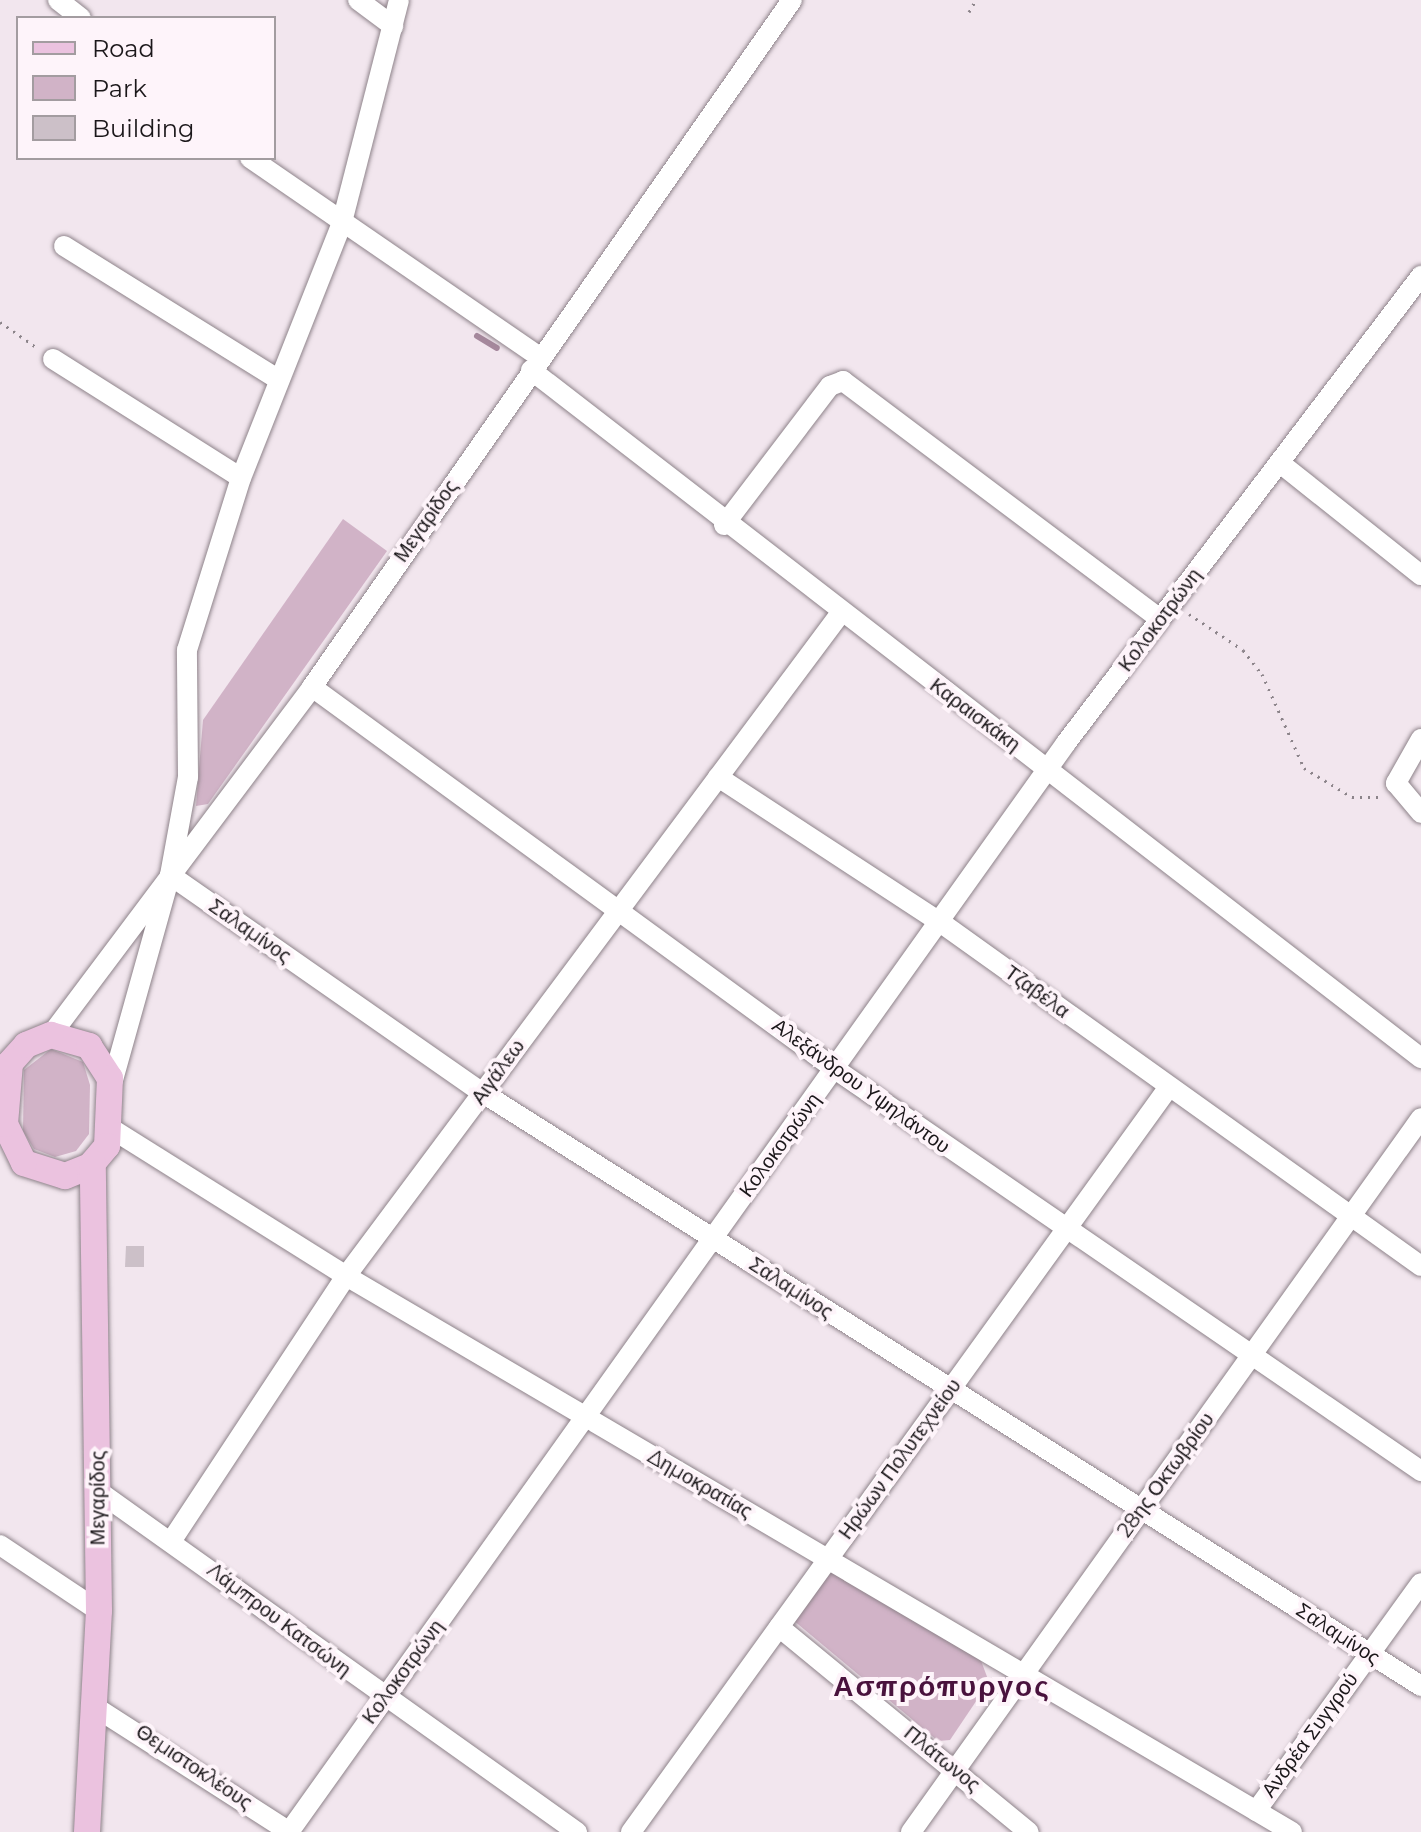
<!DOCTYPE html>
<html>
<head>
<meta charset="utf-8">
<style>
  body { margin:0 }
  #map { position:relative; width:1421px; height:1832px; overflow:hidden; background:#f2e6ee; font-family:Montserrat,sans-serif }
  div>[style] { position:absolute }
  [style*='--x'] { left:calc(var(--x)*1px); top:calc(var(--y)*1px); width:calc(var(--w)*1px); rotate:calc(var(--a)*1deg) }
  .green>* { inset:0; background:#d1b3c7 }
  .stream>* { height:6px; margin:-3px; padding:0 3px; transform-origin:3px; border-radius:3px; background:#a5889c }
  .building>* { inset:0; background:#ccc0c8 }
  .path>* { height:3px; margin-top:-1.5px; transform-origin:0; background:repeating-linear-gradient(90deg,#8c848a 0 2px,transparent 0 8px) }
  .roads { filter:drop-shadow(0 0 2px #8e838a) drop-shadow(0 0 2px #8e838a) }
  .minor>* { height:20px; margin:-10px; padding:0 10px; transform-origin:10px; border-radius:10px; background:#fff }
  .major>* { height:26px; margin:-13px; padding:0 13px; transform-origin:13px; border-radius:13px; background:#ebc2df }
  span { translate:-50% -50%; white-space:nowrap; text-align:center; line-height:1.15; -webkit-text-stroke:8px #fef4fa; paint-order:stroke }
  .street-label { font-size:20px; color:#1b171a }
  .district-label { font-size:28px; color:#49123d; font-weight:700; letter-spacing:2px }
  .legend { position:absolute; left:16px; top:16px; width:260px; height:144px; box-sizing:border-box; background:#fef4fa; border:2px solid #a39ca0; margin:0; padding:10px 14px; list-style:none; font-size:24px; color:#1b171a }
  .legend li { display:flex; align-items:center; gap:16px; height:40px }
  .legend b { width:40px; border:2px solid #a39ca0 }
</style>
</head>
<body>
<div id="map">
  <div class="green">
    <i style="clip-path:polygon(343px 519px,387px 551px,208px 804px,196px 806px,203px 720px)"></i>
    <i style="clip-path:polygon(51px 1049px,83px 1062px,90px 1085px,89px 1134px,76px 1151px,55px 1157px,34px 1149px,23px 1131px,24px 1070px)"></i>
    <i style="clip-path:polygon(824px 1561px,980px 1658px,989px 1682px,950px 1740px,938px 1741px,787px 1615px)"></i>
  </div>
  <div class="stream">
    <i style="--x:477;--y:336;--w:23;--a:31"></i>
  </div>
  <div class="building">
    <i style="clip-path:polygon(126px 1246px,144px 1246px,144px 1267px,125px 1267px)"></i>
  </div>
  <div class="path">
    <i style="--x:969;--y:12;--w:14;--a:-60"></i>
    <i style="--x:0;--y:322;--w:44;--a:34.8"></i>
    <i style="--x:1189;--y:614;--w:65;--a:33.7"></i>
    <i style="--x:1243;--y:650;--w:31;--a:52"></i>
    <i style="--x:1262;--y:674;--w:103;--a:65.9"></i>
    <i style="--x:1304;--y:768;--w:56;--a:31.1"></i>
    <i style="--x:1352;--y:797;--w:29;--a:0"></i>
  </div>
  <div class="roads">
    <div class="minor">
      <i style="--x:58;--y:0;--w:29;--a:38"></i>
      <i style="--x:358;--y:0;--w:44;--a:36.6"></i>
      <i style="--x:250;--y:158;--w:352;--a:34.5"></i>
      <i style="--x:64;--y:246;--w:253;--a:31.9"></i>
      <i style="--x:53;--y:359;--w:222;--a:32.3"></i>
      <i style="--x:531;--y:370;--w:1125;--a:37.71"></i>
      <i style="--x:1280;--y:463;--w:180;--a:38.5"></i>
      <i style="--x:724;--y:525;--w:175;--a:-52.7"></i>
      <i style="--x:830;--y:386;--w:14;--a:-21"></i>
      <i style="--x:843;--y:381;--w:396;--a:36.9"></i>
      <i style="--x:312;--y:687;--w:648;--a:36.14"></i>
      <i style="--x:835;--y:1069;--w:711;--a:34.45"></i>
      <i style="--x:1421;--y:739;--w:51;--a:119.6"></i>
      <i style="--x:1396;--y:783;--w:39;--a:50"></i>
      <i style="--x:718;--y:777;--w:265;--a:33.2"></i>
      <i style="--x:940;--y:922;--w:591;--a:35.57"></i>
      <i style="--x:170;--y:875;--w:381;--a:34.9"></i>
      <i style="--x:483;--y:1093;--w:1110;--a:32.3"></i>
      <i style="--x:51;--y:1035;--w:435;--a:-53.1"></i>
      <i style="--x:312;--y:687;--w:838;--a:-55.06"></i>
      <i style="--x:111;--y:1087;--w:220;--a:-74.4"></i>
      <i style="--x:170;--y:875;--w:100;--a:-79.6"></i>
      <i style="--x:188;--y:777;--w:127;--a:-90.5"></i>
      <i style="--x:187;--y:650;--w:180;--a:-72.6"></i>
      <i style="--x:241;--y:478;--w:271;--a:-68.4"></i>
      <i style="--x:341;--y:226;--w:233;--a:-75.6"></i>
      <i style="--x:112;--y:1129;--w:276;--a:32.1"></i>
      <i style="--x:346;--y:1276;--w:1097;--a:30.44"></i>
      <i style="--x:98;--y:1491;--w:588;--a:35.45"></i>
      <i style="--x:172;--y:1540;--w:316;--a:-56.6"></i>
      <i style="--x:346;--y:1276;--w:826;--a:-53.27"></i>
      <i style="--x:0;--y:1545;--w:119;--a:33.7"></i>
      <i style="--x:779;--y:1627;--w:323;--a:39.4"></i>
      <i style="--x:95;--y:1707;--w:232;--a:32.7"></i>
      <i style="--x:1256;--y:1811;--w:281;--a:-54.1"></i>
      <i style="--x:289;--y:1832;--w:1338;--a:-54.49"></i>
      <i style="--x:1066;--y:743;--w:587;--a:-52.76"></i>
      <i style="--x:631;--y:1832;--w:919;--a:-54.17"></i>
      <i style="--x:911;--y:1832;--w:877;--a:-54.46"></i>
    </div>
    <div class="major">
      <i style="--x:51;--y:1035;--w:40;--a:16"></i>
      <i style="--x:89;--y:1046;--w:38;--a:57"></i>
      <i style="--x:110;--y:1078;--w:68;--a:92.5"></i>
      <i style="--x:107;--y:1146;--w:26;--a:130"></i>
      <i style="--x:90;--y:1166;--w:27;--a:158"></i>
      <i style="--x:65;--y:1176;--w:43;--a:-162.4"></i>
      <i style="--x:24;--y:1163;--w:43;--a:-116"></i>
      <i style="--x:5;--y:1124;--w:61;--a:-85.3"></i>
      <i style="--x:10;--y:1063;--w:24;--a:-48"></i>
      <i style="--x:26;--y:1045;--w:27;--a:-22"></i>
      <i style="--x:87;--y:1832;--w:221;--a:-86.9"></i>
      <i style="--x:99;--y:1611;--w:448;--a:-90.8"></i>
    </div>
  </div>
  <div class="street-label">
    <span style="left:426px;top:521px;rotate:-55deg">Μεγαρίδος</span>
    <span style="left:1160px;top:620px;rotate:-53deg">Κολοκοτρώνη</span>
    <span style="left:975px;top:715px;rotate:37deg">Καραισκάκη</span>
    <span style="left:250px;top:931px;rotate:35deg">Σαλαμίνος</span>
    <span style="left:1037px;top:992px;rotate:36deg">Τζαβέλα</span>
    <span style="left:498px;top:1072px;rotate:-54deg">Αιγάλεω</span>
    <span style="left:861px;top:1086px;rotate:36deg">Αλεξάνδρου Υψηλάντου</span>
    <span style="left:780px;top:1145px;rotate:-54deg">Κολοκοτρώνη</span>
    <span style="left:791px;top:1288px;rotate:33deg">Σαλαμίνος</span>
    <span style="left:900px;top:1459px;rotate:-54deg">Ηρώων Πολυτεχνείου</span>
    <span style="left:1166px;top:1475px;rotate:-54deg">28ης Οκτωβρίου</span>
    <span style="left:700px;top:1484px;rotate:30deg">Δημοκρατίας</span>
    <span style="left:98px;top:1498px;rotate:-90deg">Μεγαρίδος</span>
    <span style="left:279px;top:1620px;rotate:37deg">Λάμπρου Κατσώνη</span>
    <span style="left:1338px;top:1634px;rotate:33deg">Σαλαμίνος</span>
    <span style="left:403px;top:1672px;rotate:-54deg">Κολοκοτρώνη</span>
    <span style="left:1310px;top:1735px;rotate:-54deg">Ανδρέα Συγγρού</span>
    <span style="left:942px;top:1759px;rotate:39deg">Πλάτωνος</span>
    <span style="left:194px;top:1767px;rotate:34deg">Θεμιστοκλέους</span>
  </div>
  <div class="district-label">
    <span style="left:942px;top:1686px">Ασπρόπυργος</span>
  </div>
  <ul class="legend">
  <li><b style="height:10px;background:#ebc2df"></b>Road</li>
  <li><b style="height:22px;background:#d1b3c7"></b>Park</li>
  <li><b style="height:22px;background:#ccc0c8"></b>Building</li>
  </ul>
</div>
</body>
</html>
